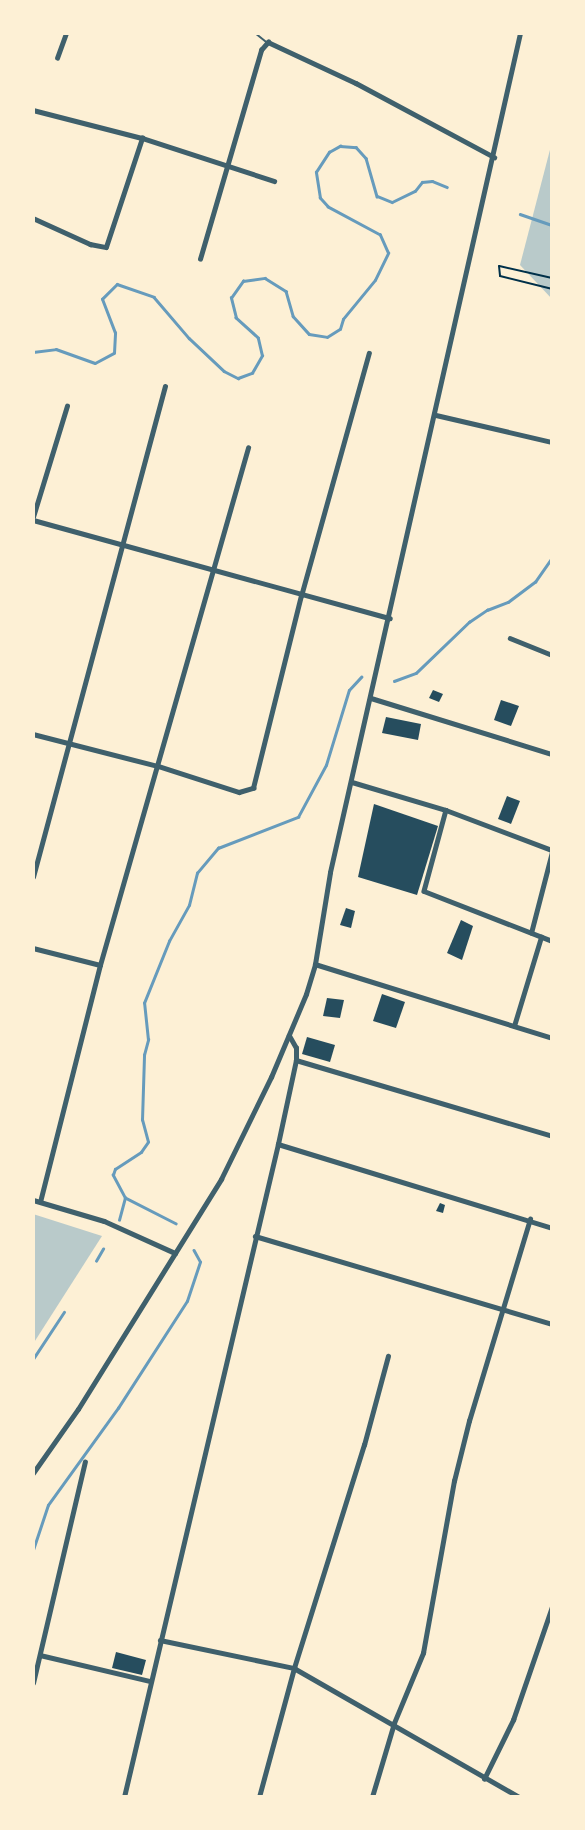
<!DOCTYPE html>
<html>
<head>
<meta charset="utf-8">
<style>
  body { margin:0 }
  #map { position:relative; width:585px; height:1830px; overflow:hidden; background:#fdf0d5; font-family:Georgia,serif }
  div>[style] { position:absolute }
  [style*='--x'] { left:calc(var(--x)*1px); top:calc(var(--y)*1px); width:calc(var(--w)*1px); rotate:calc(var(--a)*1deg) }
  .green>* { inset:0; background:#b9caca }
  .stream>* { height:2.5px; margin:-1.25px; padding:0 1.25px; transform-origin:1.25px; border-radius:1.25px; background:#669bbc }
  .building>* { inset:0; background:#264d5e }
  .path>* { height:2px; margin:-1px; padding:0 1px; transform-origin:1px; border-radius:1px; background:#003049 }
  .service>* { height:2px; margin:-1px; padding:0 1px; transform-origin:1px; border-radius:1px; background:#3f606c }
  .minor>* { height:4.5px; margin:-2.25px; padding:0 2.25px; transform-origin:2.25px; border-radius:2.25px; background:#3f606c }
  .tertiary>* { height:5px; margin:-2.5px; padding:0 2.5px; transform-origin:2.5px; border-radius:2.5px; background:#3f606c }
  span { translate:-50% -50%; white-space:nowrap; text-align:center; line-height:1.15; -webkit-text-stroke:7px #fdf0d5; paint-order:stroke }
  .frame { position:absolute; inset:0; border:35px solid #fdf0d5; pointer-events:none }
</style>
</head>
<body>
<div id="map">
  <div class="green">
    <i style="clip-path:polygon(552px 142px,552px 299px,520px 265px)"></i>
    <i style="clip-path:polygon(33px 1214px,102px 1236px,33px 1344px)"></i>
  </div>
  <div class="stream">
    <i style="--x:520;--y:214;--w:34;--a:19"></i>
    <i style="--x:33;--y:352;--w:23;--a:-7"></i>
    <i style="--x:56;--y:349;--w:41;--a:19.7"></i>
    <i style="--x:95;--y:363;--w:21;--a:-28"></i>
    <i style="--x:114;--y:353;--w:20;--a:-87"></i>
    <i style="--x:115;--y:333;--w:36;--a:-111"></i>
    <i style="--x:102;--y:299;--w:21;--a:-45"></i>
    <i style="--x:117;--y:284;--w:39;--a:19"></i>
    <i style="--x:154;--y:297;--w:54;--a:49.5"></i>
    <i style="--x:189;--y:338;--w:48;--a:43.3"></i>
    <i style="--x:224;--y:371;--w:16;--a:27"></i>
    <i style="--x:238;--y:378;--w:15;--a:-20"></i>
    <i style="--x:252;--y:373;--w:20;--a:-60"></i>
    <i style="--x:262;--y:356;--w:18;--a:-103"></i>
    <i style="--x:258;--y:338;--w:30;--a:-138"></i>
    <i style="--x:236;--y:318;--w:21;--a:-104"></i>
    <i style="--x:231;--y:298;--w:21;--a:-55"></i>
    <i style="--x:243;--y:281;--w:22;--a:-8"></i>
    <i style="--x:265;--y:278;--w:25;--a:32"></i>
    <i style="--x:286;--y:291;--w:26;--a:74"></i>
    <i style="--x:293;--y:316;--w:24;--a:48"></i>
    <i style="--x:309;--y:334;--w:18;--a:9"></i>
    <i style="--x:327;--y:337;--w:15;--a:-32"></i>
    <i style="--x:340;--y:329;--w:10;--a:-73"></i>
    <i style="--x:343;--y:319;--w:50;--a:-50.6"></i>
    <i style="--x:375;--y:280;--w:30;--a:-64"></i>
    <i style="--x:388;--y:253;--w:20;--a:-114"></i>
    <i style="--x:380;--y:235;--w:59;--a:-151.7"></i>
    <i style="--x:328;--y:207;--w:12;--a:-132"></i>
    <i style="--x:320;--y:198;--w:26;--a:-99"></i>
    <i style="--x:316;--y:172;--w:24;--a:-57"></i>
    <i style="--x:329;--y:152;--w:13;--a:-29"></i>
    <i style="--x:340;--y:146;--w:16;--a:4"></i>
    <i style="--x:356;--y:147;--w:15;--a:48"></i>
    <i style="--x:366;--y:158;--w:40;--a:74"></i>
    <i style="--x:377;--y:196;--w:16;--a:22"></i>
    <i style="--x:392;--y:202;--w:25;--a:-26"></i>
    <i style="--x:415;--y:191;--w:11;--a:-52"></i>
    <i style="--x:422;--y:182;--w:10;--a:-6"></i>
    <i style="--x:432;--y:181;--w:16;--a:22"></i>
    <i style="--x:394;--y:681;--w:23;--a:-20"></i>
    <i style="--x:416;--y:673;--w:74;--a:-43.9"></i>
    <i style="--x:469;--y:622;--w:22;--a:-34"></i>
    <i style="--x:487;--y:610;--w:22;--a:-21"></i>
    <i style="--x:508;--y:602;--w:34;--a:-37"></i>
    <i style="--x:535;--y:582;--w:29;--a:-55"></i>
    <i style="--x:119;--y:1220;--w:23;--a:-75"></i>
    <i style="--x:176;--y:1224;--w:57;--a:-153"></i>
    <i style="--x:125;--y:1198;--w:26;--a:-118"></i>
    <i style="--x:113;--y:1175;--w:6;--a:-72"></i>
    <i style="--x:115;--y:1169;--w:31;--a:-33"></i>
    <i style="--x:141;--y:1152;--w:12;--a:-55"></i>
    <i style="--x:148;--y:1142;--w:23;--a:-105"></i>
    <i style="--x:142;--y:1120;--w:65;--a:-88.2"></i>
    <i style="--x:144;--y:1055;--w:16;--a:-75"></i>
    <i style="--x:148;--y:1040;--w:37;--a:-96"></i>
    <i style="--x:144;--y:1003;--w:67;--a:-68"></i>
    <i style="--x:169;--y:941;--w:41;--a:-60.9"></i>
    <i style="--x:189;--y:905;--w:33;--a:-76"></i>
    <i style="--x:197;--y:873;--w:33;--a:-50"></i>
    <i style="--x:218;--y:848;--w:86;--a:-21.2"></i>
    <i style="--x:298;--y:817;--w:59;--a:-61.7"></i>
    <i style="--x:326;--y:765;--w:78;--a:-73"></i>
    <i style="--x:349;--y:690;--w:18;--a:-47"></i>
    <i style="--x:96;--y:1261;--w:14;--a:-60"></i>
    <i style="--x:33;--y:1359;--w:56;--a:-56.6"></i>
    <i style="--x:33;--y:1550;--w:47;--a:-71.6"></i>
    <i style="--x:48;--y:1505;--w:120;--a:-54.2"></i>
    <i style="--x:118;--y:1408;--w:127;--a:-57.2"></i>
    <i style="--x:187;--y:1301;--w:41;--a:-71.6"></i>
    <i style="--x:200;--y:1262;--w:13;--a:-119"></i>
  </div>
  <div class="building">
    <i style="clip-path:polygon(433px 690px,443px 694px,439px 702px,429px 698px)"></i>
    <i style="clip-path:polygon(501px 700px,519px 706px,511px 726px,494px 720px)"></i>
    <i style="clip-path:polygon(386px 717px,421px 724px,418px 740px,382px 733px)"></i>
    <i style="clip-path:polygon(507px 796px,520px 801px,511px 824px,498px 819px)"></i>
    <i style="clip-path:polygon(374px 804px,438px 826px,417px 895px,358px 877px)"></i>
    <i style="clip-path:polygon(346px 908px,355px 911px,351px 928px,340px 925px)"></i>
    <i style="clip-path:polygon(461px 920px,473px 926px,462px 960px,447px 953px)"></i>
    <i style="clip-path:polygon(382px 994px,405px 1002px,396px 1028px,373px 1021px)"></i>
    <i style="clip-path:polygon(327px 998px,344px 1000px,340px 1018px,323px 1016px)"></i>
    <i style="clip-path:polygon(307px 1037px,335px 1045px,330px 1062px,302px 1054px)"></i>
    <i style="clip-path:polygon(440px 1203px,445px 1205px,443px 1213px,436px 1211px)"></i>
    <i style="clip-path:polygon(116px 1652px,146px 1660px,142px 1675px,112px 1668px)"></i>
  </div>
  <div class="path">
    <i style="--x:552;--y:278;--w:54;--a:-167.2"></i>
    <i style="--x:499;--y:266;--w:10;--a:84"></i>
    <i style="--x:500;--y:276;--w:54;--a:14"></i>
  </div>
  <div class="service">
    <i style="--x:255;--y:33;--w:14;--a:39"></i>
  </div>
  <div class="minor">
    <i style="--x:57;--y:58;--w:27;--a:-70"></i>
    <i style="--x:33;--y:110;--w:113;--a:14.4"></i>
    <i style="--x:142;--y:138;--w:139;--a:18"></i>
    <i style="--x:33;--y:218;--w:63;--a:24.5"></i>
    <i style="--x:90;--y:244;--w:16;--a:11"></i>
    <i style="--x:106;--y:247;--w:115;--a:-71.7"></i>
    <i style="--x:200;--y:259;--w:218;--a:-73.7"></i>
    <i style="--x:261;--y:50;--w:11;--a:-49"></i>
    <i style="--x:268;--y:42;--w:97;--a:25"></i>
    <i style="--x:356;--y:83;--w:157;--a:28.2"></i>
    <i style="--x:436;--y:415;--w:119;--a:13.1"></i>
    <i style="--x:33;--y:517;--w:116;--a:-73"></i>
    <i style="--x:510;--y:638;--w:45;--a:22"></i>
    <i style="--x:371;--y:698;--w:189;--a:17.2"></i>
    <i style="--x:33;--y:734;--w:129;--a:14.4"></i>
    <i style="--x:158;--y:766;--w:85;--a:17.8"></i>
    <i style="--x:239;--y:792;--w:15;--a:-16"></i>
    <i style="--x:253;--y:788;--w:198;--a:-76"></i>
    <i style="--x:301;--y:596;--w:252;--a:-74.4"></i>
    <i style="--x:352;--y:782;--w:98;--a:16.6"></i>
    <i style="--x:446;--y:810;--w:113;--a:20.7"></i>
    <i style="--x:446;--y:810;--w:84;--a:105.2"></i>
    <i style="--x:424;--y:891;--w:137;--a:21.3"></i>
    <i style="--x:33;--y:877;--w:508;--a:-74.95"></i>
    <i style="--x:531;--y:933;--w:84;--a:-75.5"></i>
    <i style="--x:33;--y:948;--w:69;--a:14.2"></i>
    <i style="--x:315;--y:964;--w:248;--a:17.3"></i>
    <i style="--x:514;--y:1026;--w:93;--a:-73.1"></i>
    <i style="--x:296;--y:1060;--w:267;--a:16.5"></i>
    <i style="--x:278;--y:1144;--w:287;--a:17"></i>
    <i style="--x:40;--y:1202;--w:244;--a:-75.8"></i>
    <i style="--x:100;--y:965;--w:538;--a:-74.03"></i>
    <i style="--x:255;--y:1236;--w:310;--a:16.5"></i>
    <i style="--x:160;--y:1640;--w:137;--a:11.8"></i>
    <i style="--x:294;--y:1668;--w:259;--a:29.8"></i>
    <i style="--x:40;--y:1655;--w:113;--a:13.3"></i>
    <i style="--x:33;--y:1683;--w:227;--a:-76.8"></i>
    <i style="--x:484;--y:1779;--w:66;--a:-63.8"></i>
    <i style="--x:513;--y:1720;--w:120;--a:-71"></i>
    <i style="--x:124;--y:1797;--w:671;--a:-76.73"></i>
    <i style="--x:278;--y:1144;--w:86;--a:-77.9"></i>
    <i style="--x:296;--y:1060;--w:12;--a:-90"></i>
    <i style="--x:296;--y:1048;--w:14;--a:-120"></i>
    <i style="--x:259;--y:1797;--w:134;--a:-74.8"></i>
    <i style="--x:294;--y:1668;--w:234;--a:-72.6"></i>
    <i style="--x:364;--y:1445;--w:92;--a:-74.9"></i>
    <i style="--x:372;--y:1797;--w:77;--a:-73.4"></i>
    <i style="--x:394;--y:1723;--w:76;--a:-67.5"></i>
    <i style="--x:423;--y:1653;--w:175;--a:-79.8"></i>
    <i style="--x:454;--y:1481;--w:62;--a:-76"></i>
    <i style="--x:469;--y:1421;--w:211;--a:-73.2"></i>
  </div>
  <div class="tertiary">
    <i style="--x:33;--y:520;--w:370;--a:15.4"></i>
    <i style="--x:33;--y:1200;--w:74;--a:16.5"></i>
    <i style="--x:104;--y:1221;--w:78;--a:24.3"></i>
    <i style="--x:33;--y:1473;--w:78;--a:-54.9"></i>
    <i style="--x:78;--y:1409;--w:271;--a:-58.1"></i>
    <i style="--x:221;--y:1179;--w:114;--a:-63.9"></i>
    <i style="--x:271;--y:1077;--w:90;--a:-67.1"></i>
    <i style="--x:306;--y:994;--w:31;--a:-73"></i>
    <i style="--x:315;--y:964;--w:93;--a:-80.7"></i>
    <i style="--x:330;--y:872;--w:860;--a:-77.24"></i>
  </div>
  <div class="frame"></div>
</div>
</body>
</html>
